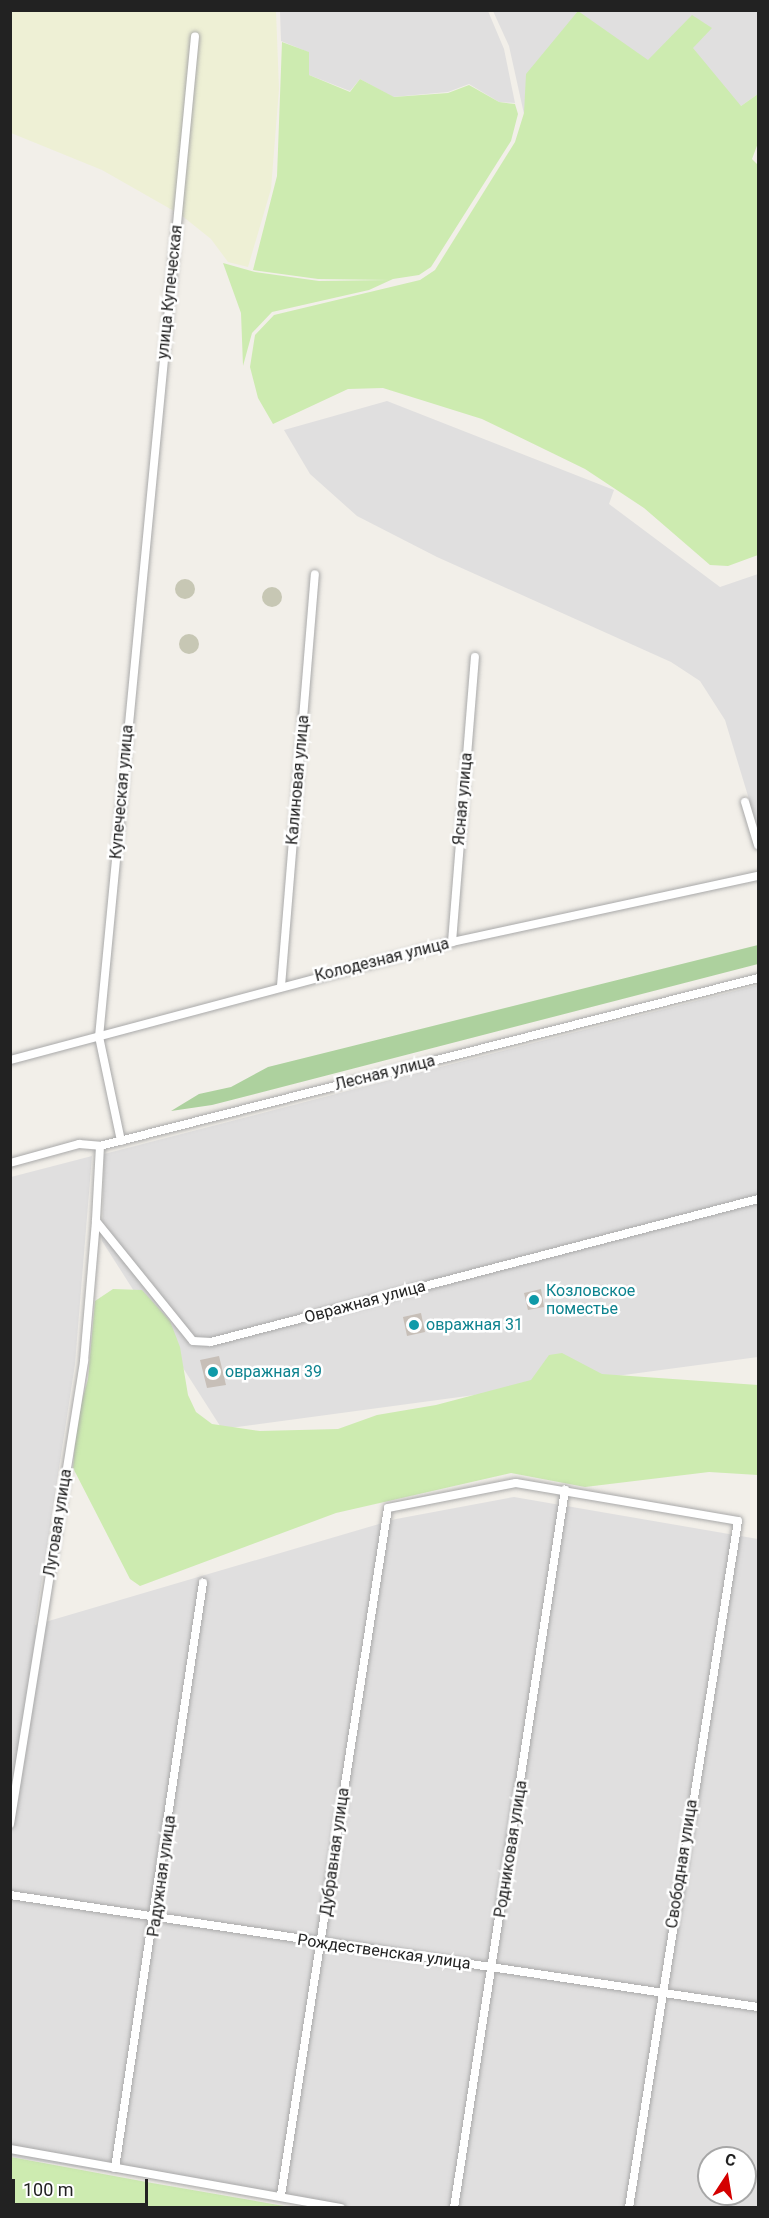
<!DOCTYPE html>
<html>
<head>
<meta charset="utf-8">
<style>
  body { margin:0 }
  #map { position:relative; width:769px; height:2218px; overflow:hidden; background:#f2efe9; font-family:Roboto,sans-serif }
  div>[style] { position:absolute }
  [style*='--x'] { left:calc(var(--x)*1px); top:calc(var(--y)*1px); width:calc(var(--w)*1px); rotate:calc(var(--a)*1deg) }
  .residential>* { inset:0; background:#e0dfdf }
  .construction>* { inset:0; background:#c7c7b4 }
  .round { border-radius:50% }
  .farmland>* { inset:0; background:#eef0d5 }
  .grass>* { inset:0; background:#cdebb0 }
  .forest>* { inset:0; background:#add19e }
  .building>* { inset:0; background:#c7bfb8 }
  .roads { filter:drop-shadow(0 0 2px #a9a9a9) drop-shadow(0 0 2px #a9a9a9) }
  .street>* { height:8px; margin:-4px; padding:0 4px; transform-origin:4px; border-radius:4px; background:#fff }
  .dots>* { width:16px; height:16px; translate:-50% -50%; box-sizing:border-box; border:3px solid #fff; border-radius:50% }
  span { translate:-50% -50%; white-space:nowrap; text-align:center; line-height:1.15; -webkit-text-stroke:5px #fff; paint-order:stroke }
  .street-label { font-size:16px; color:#222 }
  .culture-label { font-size:16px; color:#0d838f }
  .left { translate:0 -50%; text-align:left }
  .frame { position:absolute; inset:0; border:12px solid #222; pointer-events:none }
  .north { position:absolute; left:697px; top:2146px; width:60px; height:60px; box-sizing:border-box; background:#fff; border:2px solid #a7a7a7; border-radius:50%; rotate:12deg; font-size:16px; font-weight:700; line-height:24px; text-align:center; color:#222 }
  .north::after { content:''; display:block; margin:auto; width:21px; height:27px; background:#d40000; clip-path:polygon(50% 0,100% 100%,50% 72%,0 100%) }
  .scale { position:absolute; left:12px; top:2179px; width:136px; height:27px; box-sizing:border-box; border:3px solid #222; border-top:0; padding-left:8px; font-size:18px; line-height:21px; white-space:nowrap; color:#222; -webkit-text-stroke:4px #fff; paint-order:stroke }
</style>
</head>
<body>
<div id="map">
  <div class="residential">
    <i style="clip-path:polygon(280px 11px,488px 11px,504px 49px,515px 103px,499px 102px,469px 84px,448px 92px,393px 97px,360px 79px,350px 91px,309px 75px,308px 52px,281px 41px)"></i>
    <i style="clip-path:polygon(493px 11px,758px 11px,758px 94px,622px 190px,524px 114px,509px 46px)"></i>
    <i style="clip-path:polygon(387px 401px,614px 490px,609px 504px,720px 587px,758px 574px,758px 829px,725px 720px,700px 681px,671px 662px,437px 557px,357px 516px,310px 474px,284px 430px)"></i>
    <i style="clip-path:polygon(758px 985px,758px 1357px,222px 1429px,102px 1241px,104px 1154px)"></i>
    <i style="clip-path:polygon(evenodd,92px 1156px,75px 1364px,35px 1625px,396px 1519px,514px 1497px,758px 1539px,758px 2207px,333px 2207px,11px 2157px,11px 1177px,92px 1156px,709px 2158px,745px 2158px,745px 2194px,709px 2194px,709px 2158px)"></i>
  </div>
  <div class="construction">
    <i class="round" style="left:175px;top:579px;width:20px;height:20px"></i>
    <i class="round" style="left:262px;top:587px;width:20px;height:20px"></i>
    <i class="round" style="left:179px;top:634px;width:20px;height:20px"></i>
  </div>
  <div class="farmland">
    <i style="clip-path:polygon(10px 11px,276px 11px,279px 89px,271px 189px,248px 267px,228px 262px,211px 239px,181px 215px,102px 170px,11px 133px)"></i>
  </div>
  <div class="grass">
    <i style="clip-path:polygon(578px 11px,648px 60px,692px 15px,712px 28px,693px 48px,741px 106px,758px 94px,758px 143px,752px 159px,758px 165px,758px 555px,728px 566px,710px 565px,644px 508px,585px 469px,482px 419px,383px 388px,348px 389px,273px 424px,258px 398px,250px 367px,255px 335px,274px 315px,420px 280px,435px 270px,515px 142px,524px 113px,526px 74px)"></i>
    <i style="clip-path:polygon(282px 42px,309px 52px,309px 75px,350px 92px,360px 79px,394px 97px,448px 93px,469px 85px,499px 102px,515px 104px,518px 114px,511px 141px,431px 267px,419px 275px,393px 279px,369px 290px,272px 312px,252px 333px,243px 366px,241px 313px,223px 263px,255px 272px,319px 281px,390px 280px,318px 279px,253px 270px,277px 176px)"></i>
    <i style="clip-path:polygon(113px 1289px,142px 1290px,170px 1321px,180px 1347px,188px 1395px,196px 1412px,212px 1424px,260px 1431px,338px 1429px,377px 1415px,436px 1405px,531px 1380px,549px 1355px,562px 1353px,602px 1374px,758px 1385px,758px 1475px,709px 1472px,585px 1487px,511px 1473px,336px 1513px,140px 1586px,130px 1579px,73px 1468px,77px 1419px,88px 1379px,95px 1301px)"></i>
    <i style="clip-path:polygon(11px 2157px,152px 2183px,290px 2207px,11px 2207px)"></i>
  </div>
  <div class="forest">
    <i style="clip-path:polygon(758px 945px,758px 964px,212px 1105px,171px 1111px,199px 1094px,231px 1087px,268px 1067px)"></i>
  </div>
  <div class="building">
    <i style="clip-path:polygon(541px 1289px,544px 1307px,528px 1310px,524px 1293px)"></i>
    <i style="clip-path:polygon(421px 1313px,425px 1332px,407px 1336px,403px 1317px)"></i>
    <i style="clip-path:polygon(219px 1356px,226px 1385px,207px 1388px,200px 1360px)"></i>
  </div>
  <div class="roads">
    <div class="street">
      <i style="--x:745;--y:802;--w:45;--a:73.2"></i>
      <i style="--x:452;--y:942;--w:286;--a:-85.4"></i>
      <i style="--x:281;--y:986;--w:413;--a:-85.3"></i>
      <i style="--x:10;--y:1060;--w:457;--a:-14.9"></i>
      <i style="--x:452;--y:942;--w:313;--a:-12.2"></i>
      <i style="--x:121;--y:1141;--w:106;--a:-101.9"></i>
      <i style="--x:99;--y:1037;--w:1005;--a:-84.52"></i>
      <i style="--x:100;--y:1146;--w:75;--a:93.1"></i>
      <i style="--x:96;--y:1221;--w:154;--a:51.1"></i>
      <i style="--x:193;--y:1341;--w:18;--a:3"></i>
      <i style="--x:211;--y:1342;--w:565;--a:-14.65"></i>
      <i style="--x:10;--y:1163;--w:72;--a:-15.4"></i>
      <i style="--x:79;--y:1144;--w:21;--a:5"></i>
      <i style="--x:100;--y:1146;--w:679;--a:-14.32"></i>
      <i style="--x:10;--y:1824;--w:469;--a:-80.9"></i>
      <i style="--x:84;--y:1361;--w:141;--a:-85.1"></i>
      <i style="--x:10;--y:1895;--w:756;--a:8.52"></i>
      <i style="--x:10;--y:2149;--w:336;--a:10.1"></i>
      <i style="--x:115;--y:2168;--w:592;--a:-81.45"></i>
      <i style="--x:281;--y:2195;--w:695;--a:-81.15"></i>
      <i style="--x:388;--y:1508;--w:130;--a:-11.1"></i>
      <i style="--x:516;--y:1483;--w:225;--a:9.7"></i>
      <i style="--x:738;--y:1521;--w:696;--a:99.02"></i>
      <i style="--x:454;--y:2208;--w:727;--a:-81.21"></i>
    </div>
  </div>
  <div class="dots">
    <i style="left:534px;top:1300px;background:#0f9aa8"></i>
    <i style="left:414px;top:1325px;background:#0f9aa8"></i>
    <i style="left:213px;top:1372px;background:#0f9aa8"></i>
  </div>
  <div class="street-label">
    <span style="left:170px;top:292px;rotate:-84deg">улица Купеческая</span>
    <span style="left:298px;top:780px;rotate:-85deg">Калиновая улица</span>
    <span style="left:122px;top:792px;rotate:-85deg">Купеческая улица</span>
    <span style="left:463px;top:799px;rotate:-85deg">Ясная улица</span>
    <span style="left:382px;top:960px;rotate:-14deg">Колодезная улица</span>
    <span style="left:385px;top:1073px;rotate:-14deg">Лесная улица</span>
    <span style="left:365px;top:1302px;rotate:-15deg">Овражная улица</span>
    <span style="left:58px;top:1523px;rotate:-81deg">Луговая улица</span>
    <span style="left:511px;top:1849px;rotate:-81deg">Родниковая улица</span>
    <span style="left:335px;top:1852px;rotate:-82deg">Дубравная улица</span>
    <span style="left:682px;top:1864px;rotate:-81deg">Свободная улица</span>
    <span style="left:162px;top:1876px;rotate:-82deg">Радужная улица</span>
    <span style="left:384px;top:1952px;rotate:8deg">Рождественская улица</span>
  </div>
  <div class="culture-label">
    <span class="left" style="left:546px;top:1300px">Козловское<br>поместье</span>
    <span class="left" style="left:426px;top:1325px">овражная 31</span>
    <span class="left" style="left:225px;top:1372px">овражная 39</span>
  </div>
  <div class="frame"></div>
  <div class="north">С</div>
  <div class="scale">100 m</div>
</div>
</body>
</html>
